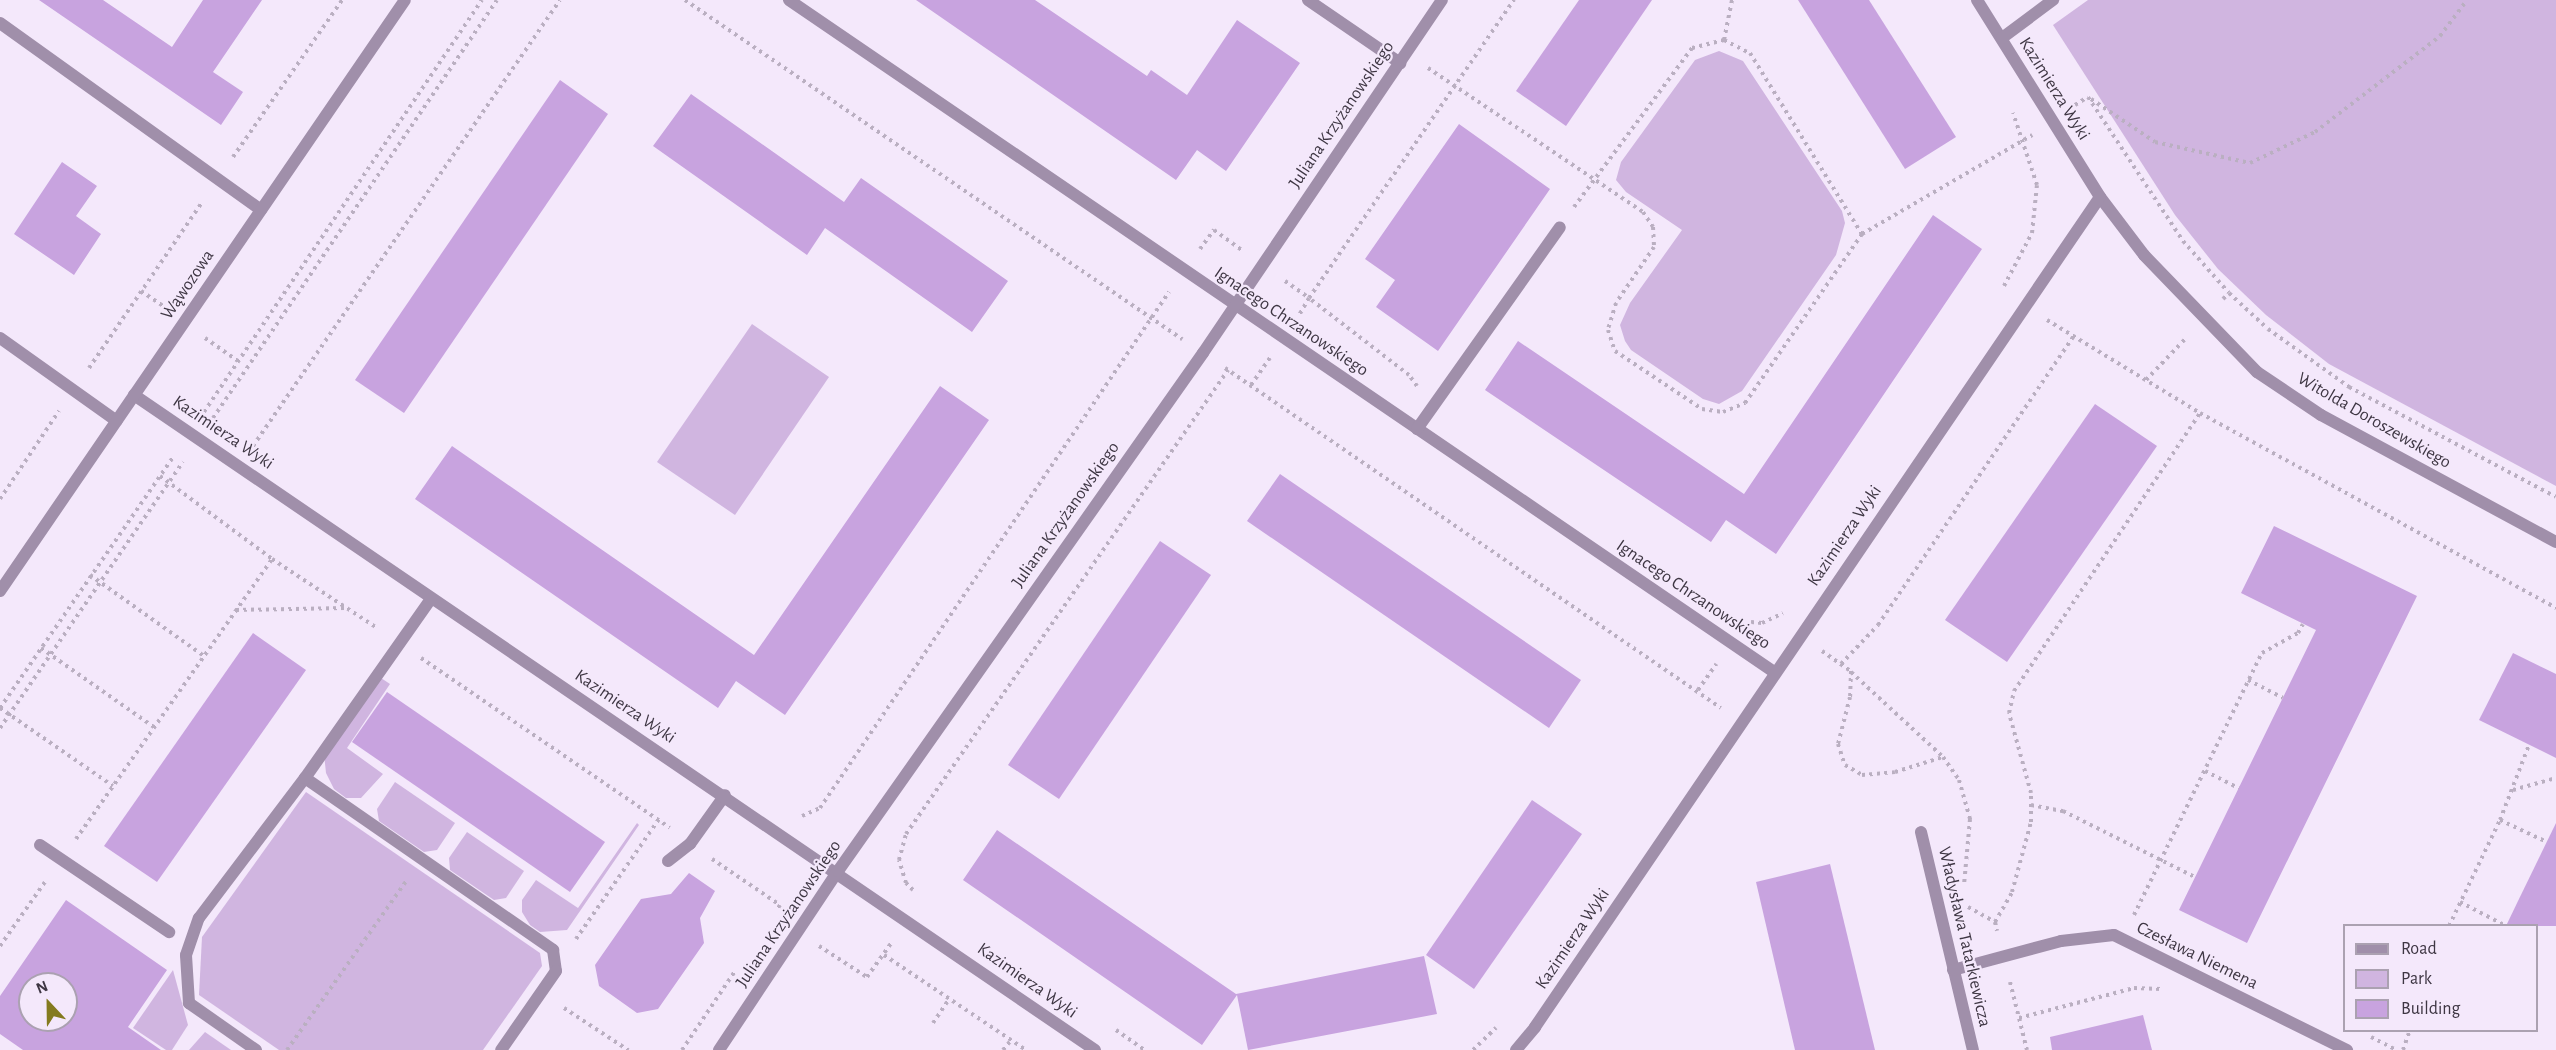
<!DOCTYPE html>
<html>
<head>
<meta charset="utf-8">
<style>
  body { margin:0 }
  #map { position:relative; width:2556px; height:1050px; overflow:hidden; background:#f4e8fb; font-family:"Alegreya Sans",sans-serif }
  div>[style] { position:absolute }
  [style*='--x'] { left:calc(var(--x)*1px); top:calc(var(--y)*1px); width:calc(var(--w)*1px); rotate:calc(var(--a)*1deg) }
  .green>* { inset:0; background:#d0b5e0 }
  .building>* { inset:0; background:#c8a3df }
  .path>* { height:4px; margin-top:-2px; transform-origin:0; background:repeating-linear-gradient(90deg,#baafc1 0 3px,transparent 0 7.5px) }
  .service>* { height:12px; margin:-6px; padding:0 6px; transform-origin:6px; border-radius:6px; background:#a08faa }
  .minor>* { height:12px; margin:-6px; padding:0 6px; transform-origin:6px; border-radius:6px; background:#a08faa }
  span { translate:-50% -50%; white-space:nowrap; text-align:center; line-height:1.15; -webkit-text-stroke:4.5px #f4e8fb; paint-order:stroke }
  .street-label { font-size:18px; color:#3e3643 }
  .legend { position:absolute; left:2343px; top:924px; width:195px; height:108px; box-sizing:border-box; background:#f4e8fb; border:2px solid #aba1b1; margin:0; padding:8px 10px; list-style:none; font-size:18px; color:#3e3643 }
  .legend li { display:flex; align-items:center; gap:12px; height:30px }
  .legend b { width:30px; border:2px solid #aba1b1 }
  .north { position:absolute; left:18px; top:972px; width:60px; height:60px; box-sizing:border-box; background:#f4e8fb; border:2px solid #aba1b1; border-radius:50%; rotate:338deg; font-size:16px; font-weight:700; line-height:24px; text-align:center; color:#3e3643 }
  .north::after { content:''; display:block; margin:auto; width:21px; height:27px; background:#847a1f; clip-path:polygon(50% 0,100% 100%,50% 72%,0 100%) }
</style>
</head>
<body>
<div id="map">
  <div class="green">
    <i style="clip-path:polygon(2088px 0,2556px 0,2556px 486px,2329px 364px,2266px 315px,2218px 269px,2175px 215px,2053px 25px)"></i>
    <i style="clip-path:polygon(1719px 51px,1743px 61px,1842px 211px,1845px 223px,1836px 255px,1742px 391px,1719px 404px,1703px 399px,1631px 350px,1625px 341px,1620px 325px,1630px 303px,1682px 230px,1626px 192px,1616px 180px,1621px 162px,1695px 60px)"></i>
    <i style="clip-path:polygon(752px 324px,829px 377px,735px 515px,657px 462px)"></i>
    <i style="clip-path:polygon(378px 676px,390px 684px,347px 748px,383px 774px,361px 798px,346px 798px,334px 789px,326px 773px,324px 754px)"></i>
    <i style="clip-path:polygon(395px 782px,455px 823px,437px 850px,424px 852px,379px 821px,377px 809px)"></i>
    <i style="clip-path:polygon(306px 792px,540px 953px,542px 966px,483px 1050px,279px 1050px,199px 995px,202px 937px)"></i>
    <i style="clip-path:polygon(637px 823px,639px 825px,567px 930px,540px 932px,530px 925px,522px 912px,522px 900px,536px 880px,578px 908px)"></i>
    <i style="clip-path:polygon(467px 832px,524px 871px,506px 898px,494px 900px,450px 870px,449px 858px)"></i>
    <i style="clip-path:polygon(173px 970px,188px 1025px,172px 1050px,166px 1050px,133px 1028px)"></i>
    <i style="clip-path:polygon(205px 1032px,231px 1050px,189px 1050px)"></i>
  </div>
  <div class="building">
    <i style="clip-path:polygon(39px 0,103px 0,172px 47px,203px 0,262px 0,213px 72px,243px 92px,221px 125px)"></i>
    <i style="clip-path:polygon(916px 0,1035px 0,1147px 76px,1151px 70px,1187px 95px,1237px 20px,1300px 63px,1226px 171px,1197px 150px,1176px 180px)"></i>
    <i style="clip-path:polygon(1579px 0,1652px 0,1566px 126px,1516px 91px)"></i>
    <i style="clip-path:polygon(1798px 0,1869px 0,1956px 137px,1905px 169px)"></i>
    <i style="clip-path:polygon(560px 80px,608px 114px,404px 413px,355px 380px)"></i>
    <i style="clip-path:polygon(691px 94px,844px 202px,861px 178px,1008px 281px,972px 332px,825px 228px,807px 255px,653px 146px)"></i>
    <i style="clip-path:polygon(1459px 124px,1550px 189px,1438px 351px,1376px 307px,1395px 280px,1365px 259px)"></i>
    <i style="clip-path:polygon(62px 162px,97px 186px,76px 216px,101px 234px,74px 275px,14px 234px)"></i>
    <i style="clip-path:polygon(1933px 215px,1982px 249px,1776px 554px,1726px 520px,1711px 542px,1485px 390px,1518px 341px,1744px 494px)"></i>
    <i style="clip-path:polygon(940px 386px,989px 420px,785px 715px,736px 681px,718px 708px,415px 499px,452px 446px,754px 655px)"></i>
    <i style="clip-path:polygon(2095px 404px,2157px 446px,2007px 662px,1945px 620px)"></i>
    <i style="clip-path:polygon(1280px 474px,1581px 680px,1549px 728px,1247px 521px)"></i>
    <i style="clip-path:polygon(2274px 526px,2417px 596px,2247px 943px,2179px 910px,2316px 630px,2241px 593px)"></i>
    <i style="clip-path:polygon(1160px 541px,1211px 575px,1059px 799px,1008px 765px)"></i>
    <i style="clip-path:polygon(253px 633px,306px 670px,157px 882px,104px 846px)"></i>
    <i style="clip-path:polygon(2513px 653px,2556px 674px,2556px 758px,2479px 720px)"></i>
    <i style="clip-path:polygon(387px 692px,605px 842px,570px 892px,352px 742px)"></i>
    <i style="clip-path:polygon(1532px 800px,1582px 834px,1474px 989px,1426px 955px)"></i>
    <i style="clip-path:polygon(2556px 823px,2556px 926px,2506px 926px,2518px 901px)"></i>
    <i style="clip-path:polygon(997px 830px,1236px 994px,1424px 956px,1437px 1014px,1248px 1050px,1237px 995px,1202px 1045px,963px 880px)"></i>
    <i style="clip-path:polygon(1830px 864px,1875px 1050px,1795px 1050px,1756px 882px)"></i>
    <i style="clip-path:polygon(689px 873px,715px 891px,700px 918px,704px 943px,658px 1009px,637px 1013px,599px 986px,595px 965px,641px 899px,671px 894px)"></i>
    <i style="clip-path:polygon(evenodd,66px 900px,167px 970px,128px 1027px,161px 1050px,23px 1050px,0 1034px,0 996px,66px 900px,30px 984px,66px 984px,66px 1020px,30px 1020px,30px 984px)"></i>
    <i style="clip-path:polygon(2143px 1015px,2152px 1050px,2052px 1050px,2050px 1037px)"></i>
  </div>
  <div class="path">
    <i style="--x:685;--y:0;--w:602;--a:34.3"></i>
    <i style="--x:1724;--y:40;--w:41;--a:-78.7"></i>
    <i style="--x:1428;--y:68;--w:259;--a:33.8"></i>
    <i style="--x:1643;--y:212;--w:18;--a:56"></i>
    <i style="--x:1653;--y:227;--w:20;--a:87"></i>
    <i style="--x:1654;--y:247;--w:68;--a:124.2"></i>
    <i style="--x:1616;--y:303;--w:28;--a:107"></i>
    <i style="--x:1608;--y:330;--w:22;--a:72"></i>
    <i style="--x:1615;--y:351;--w:105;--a:33.7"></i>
    <i style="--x:1702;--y:409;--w:21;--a:8"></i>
    <i style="--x:1723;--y:412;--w:24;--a:-22"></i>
    <i style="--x:1745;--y:403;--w:206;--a:-55.3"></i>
    <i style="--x:1862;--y:234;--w:197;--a:-30.2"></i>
    <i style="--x:2091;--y:99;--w:77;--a:33.9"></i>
    <i style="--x:2155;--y:142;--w:97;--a:12.5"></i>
    <i style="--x:2250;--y:163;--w:72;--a:-25.5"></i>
    <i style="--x:2315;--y:132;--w:158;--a:-37.5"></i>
    <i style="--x:2440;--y:36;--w:45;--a:-53.1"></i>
    <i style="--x:2075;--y:105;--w:15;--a:-32"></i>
    <i style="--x:2088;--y:97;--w:173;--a:56.6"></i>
    <i style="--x:2183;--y:241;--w:69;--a:48.5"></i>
    <i style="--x:233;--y:157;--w:191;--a:-55.2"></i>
    <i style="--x:1574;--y:207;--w:198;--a:-53.4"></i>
    <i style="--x:1692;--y:48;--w:33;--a:-14"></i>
    <i style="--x:1724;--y:40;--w:29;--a:27"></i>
    <i style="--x:1750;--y:53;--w:213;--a:58.3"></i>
    <i style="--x:1200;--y:249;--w:24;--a:-54"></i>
    <i style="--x:1214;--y:230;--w:34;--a:36"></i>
    <i style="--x:1285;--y:281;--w:29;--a:35"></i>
    <i style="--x:1309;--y:298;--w:20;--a:120"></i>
    <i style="--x:2004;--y:286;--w:60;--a:-62.2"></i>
    <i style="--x:2032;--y:233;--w:48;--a:-84.1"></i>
    <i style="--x:2037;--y:185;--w:76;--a:-108.4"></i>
    <i style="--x:141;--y:291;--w:27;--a:34"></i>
    <i style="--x:2223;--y:299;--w:8;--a:-45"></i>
    <i style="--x:2229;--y:293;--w:53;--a:42.7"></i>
    <i style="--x:2268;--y:329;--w:100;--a:35.6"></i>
    <i style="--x:2349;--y:387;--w:234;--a:28"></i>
    <i style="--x:2047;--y:320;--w:179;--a:31.3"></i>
    <i style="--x:2200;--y:413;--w:406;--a:28.7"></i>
    <i style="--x:205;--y:338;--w:40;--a:34.9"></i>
    <i style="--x:89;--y:368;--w:202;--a:-55.7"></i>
    <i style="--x:1225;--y:368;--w:601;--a:34.43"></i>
    <i style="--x:2146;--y:380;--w:59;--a:-46.4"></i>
    <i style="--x:1251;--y:385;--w:33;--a:-55"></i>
    <i style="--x:1417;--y:386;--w:14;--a:-126"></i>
    <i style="--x:1409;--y:375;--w:126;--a:-142.4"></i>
    <i style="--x:1309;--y:298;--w:362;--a:-55.5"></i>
    <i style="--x:204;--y:412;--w:497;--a:-56"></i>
    <i style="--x:213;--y:418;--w:505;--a:-55.81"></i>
    <i style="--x:253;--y:446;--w:541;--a:-55.46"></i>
    <i style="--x:160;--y:476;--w:139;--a:36.5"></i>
    <i style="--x:272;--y:559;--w:126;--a:33.3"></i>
    <i style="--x:0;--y:499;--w:106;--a:-56.2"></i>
    <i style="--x:90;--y:575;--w:140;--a:35.4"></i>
    <i style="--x:236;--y:610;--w:109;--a:-1.1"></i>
    <i style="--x:1751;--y:622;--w:11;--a:5"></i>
    <i style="--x:1762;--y:623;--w:23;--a:-25"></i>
    <i style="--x:41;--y:648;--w:138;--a:35"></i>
    <i style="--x:1822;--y:651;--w:35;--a:35"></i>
    <i style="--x:1851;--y:671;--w:26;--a:92"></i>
    <i style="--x:1850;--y:697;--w:49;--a:104.3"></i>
    <i style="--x:1838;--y:744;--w:22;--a:72"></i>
    <i style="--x:1845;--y:765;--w:20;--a:30"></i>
    <i style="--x:1862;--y:775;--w:33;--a:-5"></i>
    <i style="--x:1895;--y:772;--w:50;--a:-17.4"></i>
    <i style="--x:1943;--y:757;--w:28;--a:55"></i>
    <i style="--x:1959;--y:780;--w:41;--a:74.2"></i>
    <i style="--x:1970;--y:819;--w:66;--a:95.2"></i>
    <i style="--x:421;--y:658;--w:301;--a:34.3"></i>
    <i style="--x:1841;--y:664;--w:54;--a:-46.5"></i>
    <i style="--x:1878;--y:625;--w:349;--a:-55.9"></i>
    <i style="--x:1851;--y:672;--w:125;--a:42.7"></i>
    <i style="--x:2248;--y:680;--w:39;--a:27"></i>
    <i style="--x:1698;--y:690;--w:32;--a:-55"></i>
    <i style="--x:0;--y:708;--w:306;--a:-55.4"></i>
    <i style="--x:0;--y:708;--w:137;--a:34.6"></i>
    <i style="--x:0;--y:728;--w:323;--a:-55.5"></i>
    <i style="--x:2205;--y:771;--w:38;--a:27"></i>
    <i style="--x:2513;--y:790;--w:45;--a:-15.6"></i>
    <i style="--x:2031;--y:805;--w:33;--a:11"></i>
    <i style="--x:2063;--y:811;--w:148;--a:26.6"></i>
    <i style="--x:802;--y:816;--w:20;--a:-24"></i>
    <i style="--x:820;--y:808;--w:623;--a:-55.93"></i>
    <i style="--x:2500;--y:820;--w:52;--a:25.1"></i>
    <i style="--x:76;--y:839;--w:342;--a:-55"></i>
    <i style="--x:712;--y:859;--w:82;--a:34.1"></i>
    <i style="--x:780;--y:905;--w:4;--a:124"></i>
    <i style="--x:913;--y:890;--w:10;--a:-135"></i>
    <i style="--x:906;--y:883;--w:24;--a:-107"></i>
    <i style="--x:899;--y:860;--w:27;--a:-75"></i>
    <i style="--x:906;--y:834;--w:565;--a:-55.24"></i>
    <i style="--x:2460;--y:902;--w:52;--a:27.6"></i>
    <i style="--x:1968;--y:907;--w:31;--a:29"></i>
    <i style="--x:1995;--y:922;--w:9;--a:77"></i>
    <i style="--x:2134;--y:915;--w:292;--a:-64"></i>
    <i style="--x:2262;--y:653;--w:41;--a:-29.1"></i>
    <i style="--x:2298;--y:633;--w:10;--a:-61"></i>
    <i style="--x:1995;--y:922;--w:34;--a:-60"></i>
    <i style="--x:2012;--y:892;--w:73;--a:-74.8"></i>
    <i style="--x:2031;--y:822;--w:29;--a:-90"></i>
    <i style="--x:2031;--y:793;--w:83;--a:-105.4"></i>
    <i style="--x:2009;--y:713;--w:23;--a:-77"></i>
    <i style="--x:2014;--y:691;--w:334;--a:-56.2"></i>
    <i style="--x:2449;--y:926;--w:118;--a:-64.3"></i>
    <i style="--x:2500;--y:820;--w:80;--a:-68.9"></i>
    <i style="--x:576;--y:939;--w:146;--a:-55.3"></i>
    <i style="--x:0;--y:946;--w:78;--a:-54.9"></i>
    <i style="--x:819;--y:946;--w:57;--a:32.9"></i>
    <i style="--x:867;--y:977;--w:43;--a:-54.5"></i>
    <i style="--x:884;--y:955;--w:171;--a:33.8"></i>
    <i style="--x:2010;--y:982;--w:70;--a:76"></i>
    <i style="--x:564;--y:1008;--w:77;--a:33.3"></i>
    <i style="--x:2019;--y:1018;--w:119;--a:-14.6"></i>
    <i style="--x:2134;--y:988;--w:27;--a:2"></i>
    <i style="--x:933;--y:1023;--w:29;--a:-56"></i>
    <i style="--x:1116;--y:1030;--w:35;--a:35"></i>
    <i style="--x:2371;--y:1037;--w:29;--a:27"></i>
    <i style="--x:287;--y:1050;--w:207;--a:-54.8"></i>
    <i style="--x:682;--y:1050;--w:95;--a:-56.1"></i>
    <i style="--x:1003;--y:1050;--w:13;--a:-51"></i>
    <i style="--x:1473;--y:1050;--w:32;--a:-44"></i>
    <i style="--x:2403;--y:1050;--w:21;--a:-71"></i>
  </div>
  <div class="service">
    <i style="--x:1308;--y:0;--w:112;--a:34.4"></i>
    <i style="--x:40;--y:845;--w:156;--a:34"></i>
    <i style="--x:668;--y:861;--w:28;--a:-38"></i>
    <i style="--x:690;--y:844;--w:60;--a:-54.5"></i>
  </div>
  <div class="minor">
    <i style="--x:789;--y:0;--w:1192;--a:34.3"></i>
    <i style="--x:1977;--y:0;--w:232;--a:58"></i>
    <i style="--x:2100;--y:197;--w:73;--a:52.8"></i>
    <i style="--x:2144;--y:255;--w:163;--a:46"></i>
    <i style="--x:2257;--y:372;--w:77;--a:33.9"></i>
    <i style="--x:2321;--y:415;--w:267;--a:28.4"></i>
    <i style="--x:0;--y:23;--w:321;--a:35.6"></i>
    <i style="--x:2002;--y:38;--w:64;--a:-36.7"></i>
    <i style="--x:0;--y:338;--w:143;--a:35.4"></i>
    <i style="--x:134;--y:395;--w:1163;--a:34.28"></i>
    <i style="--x:1417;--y:429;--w:247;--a:-54.7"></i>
    <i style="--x:0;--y:591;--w:716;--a:-55.58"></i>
    <i style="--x:305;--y:778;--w:302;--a:34.7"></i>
    <i style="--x:553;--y:950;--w:21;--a:82"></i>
    <i style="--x:556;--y:971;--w:96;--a:124.8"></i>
    <i style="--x:1921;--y:832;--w:224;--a:76.6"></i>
    <i style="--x:1953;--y:970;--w:112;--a:-15"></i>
    <i style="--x:2061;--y:941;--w:53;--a:-6.5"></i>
    <i style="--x:2114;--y:935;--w:260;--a:26.3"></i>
    <i style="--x:256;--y:1050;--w:82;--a:-145"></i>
    <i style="--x:189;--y:1003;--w:48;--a:-93.6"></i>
    <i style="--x:186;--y:955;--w:39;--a:-71"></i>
    <i style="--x:199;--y:918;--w:176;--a:-52.9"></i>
    <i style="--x:305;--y:778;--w:219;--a:-54.9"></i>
    <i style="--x:719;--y:1050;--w:215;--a:-56.4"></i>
    <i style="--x:838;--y:871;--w:634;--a:-54.83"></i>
    <i style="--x:1203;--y:353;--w:426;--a:-55.9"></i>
    <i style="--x:1516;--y:1050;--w:30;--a:-50"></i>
    <i style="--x:1535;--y:1027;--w:1004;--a:-55.76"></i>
  </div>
  <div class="street-label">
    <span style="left:2054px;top:89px;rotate:58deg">Kazimierza Wyki</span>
    <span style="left:1342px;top:115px;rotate:-56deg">Juliana Krzyżanowskiego</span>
    <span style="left:188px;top:285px;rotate:-56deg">Wąwozowa</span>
    <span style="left:1291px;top:322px;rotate:34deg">Ignacego Chrzanowskiego</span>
    <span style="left:2374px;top:421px;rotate:30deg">Witolda Doroszewskiego</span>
    <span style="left:223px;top:433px;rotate:34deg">Kazimierza Wyki</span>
    <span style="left:1066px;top:515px;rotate:-55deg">Juliana Krzyżanowskiego</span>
    <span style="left:1845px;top:536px;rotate:-56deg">Kazimierza Wyki</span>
    <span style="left:1693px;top:595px;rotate:34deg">Ignacego Chrzanowskiego</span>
    <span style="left:625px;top:707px;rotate:34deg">Kazimierza Wyki</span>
    <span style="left:789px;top:914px;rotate:-56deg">Juliana Krzyżanowskiego</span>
    <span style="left:1964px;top:937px;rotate:77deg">Władysława Tatarkiewicza</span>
    <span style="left:1573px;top:939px;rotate:-56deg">Kazimierza Wyki</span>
    <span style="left:2197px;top:956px;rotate:26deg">Czesława Niemena</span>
    <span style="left:1027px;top:981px;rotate:35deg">Kazimierza Wyki</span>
  </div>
  <ul class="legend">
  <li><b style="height:8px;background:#a08faa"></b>Road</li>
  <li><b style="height:16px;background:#d0b5e0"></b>Park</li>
  <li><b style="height:16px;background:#c8a3df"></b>Building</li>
  </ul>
  <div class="north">N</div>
</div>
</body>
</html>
